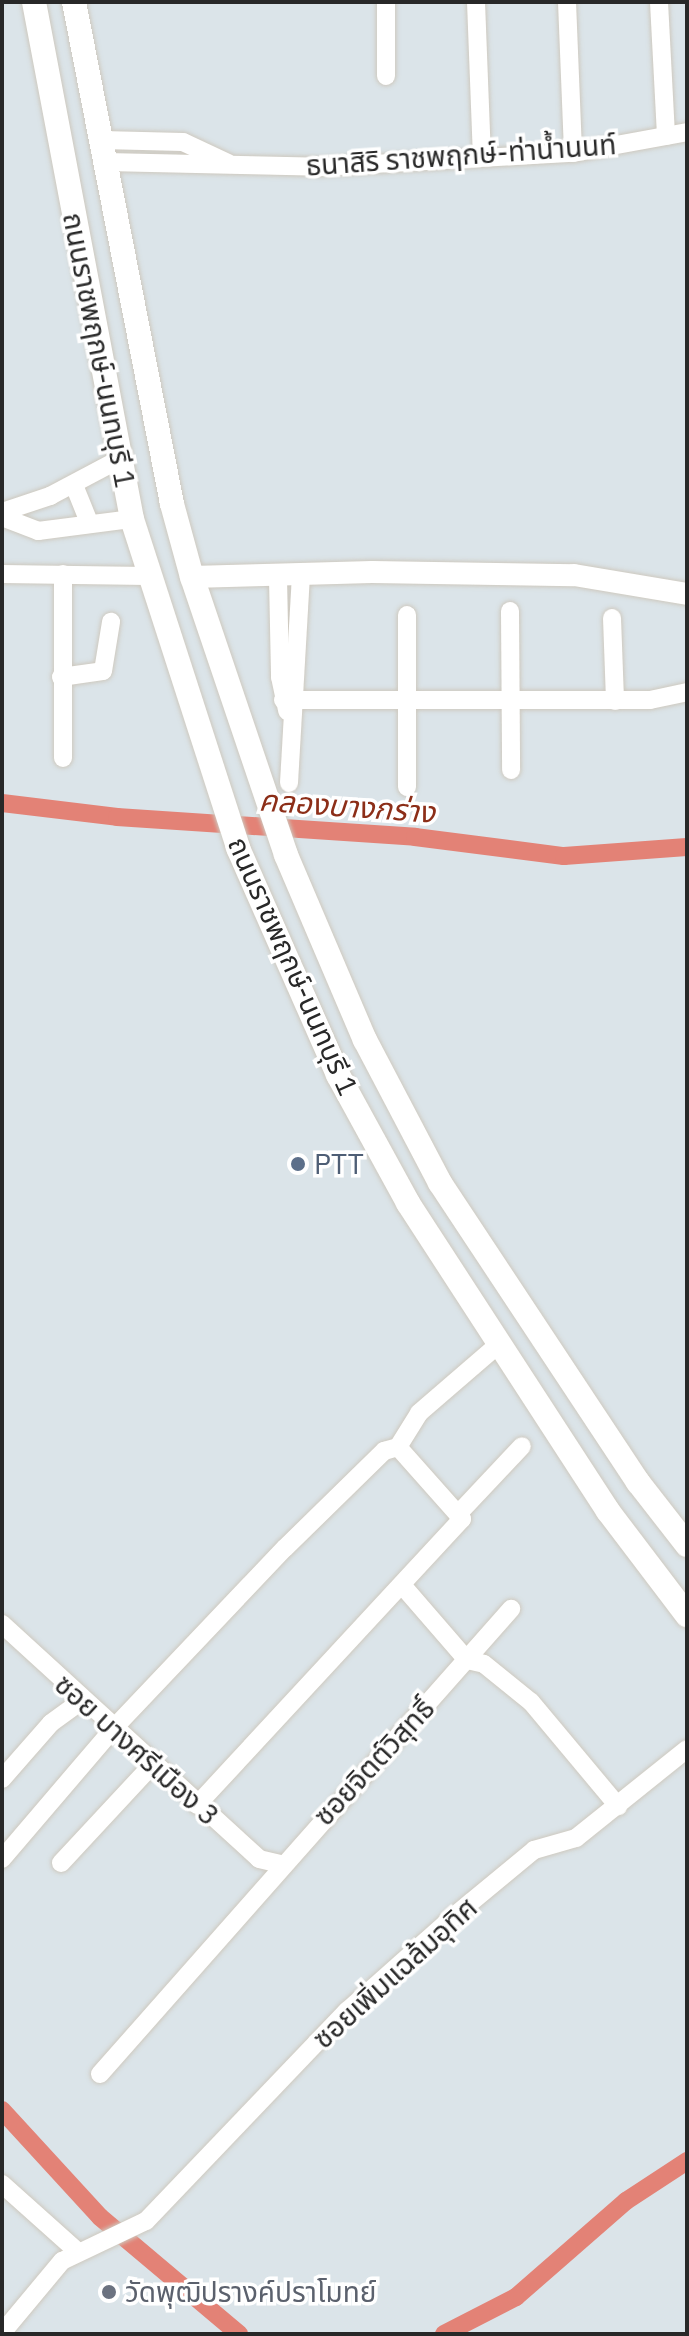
<!DOCTYPE html>
<html>
<head>
<meta charset="utf-8">
<style>
  body { margin:0 }
  #map { position:relative; width:689px; height:2336px; overflow:hidden; background:#dbe4e9; font-family:"IBM Plex Sans","Noto Sans Thai",sans-serif }
  div>[style] { position:absolute }
  [style*='--x'] { left:calc(var(--x)*1px); top:calc(var(--y)*1px); width:calc(var(--w)*1px); rotate:calc(var(--a)*1deg) }
  .canal>* { height:18px; margin:-9px; padding:0 9px; transform-origin:9px; border-radius:9px; background:#e38276 }
  .roads { filter:drop-shadow(0 0 2px #cec9bf) drop-shadow(0 0 2px #cec9bf) }
  .minor>* { height:18px; margin:-9px; padding:0 9px; transform-origin:9px; border-radius:9px; background:#fff }
  .tertiary>* { height:22px; margin:-11px; padding:0 11px; transform-origin:11px; border-radius:11px; background:#fff }
  .secondary>* { height:24px; margin:-12px; padding:0 12px; transform-origin:12px; border-radius:12px; background:#fff }
  .dots>* { width:22px; height:22px; translate:-50% -50%; box-sizing:border-box; border:4px solid #fff; border-radius:50% }
  span { translate:-50% -50%; white-space:nowrap; text-align:center; line-height:1.15; -webkit-text-stroke:7px #fff; paint-order:stroke }
  .street-label { font-size:28px; color:#282828 }
  .service-label { font-size:28px; color:#4e5e75 }
  .left { translate:0 -50%; text-align:left }
  .worship-label { font-size:28px; color:#5b616d }
  .water-label { font-size:30px; color:#8c2e18; font-style:italic }
  .frame { position:absolute; inset:0; border:4px solid #282828; pointer-events:none }
</style>
</head>
<body>
<div id="map">
  <div class="canal">
    <i style="--x:2;--y:803;--w:116;--a:6.9"></i>
    <i style="--x:117;--y:817;--w:299;--a:3.8"></i>
    <i style="--x:415;--y:837;--w:150;--a:7.3"></i>
    <i style="--x:564;--y:856;--w:123;--a:-4.2"></i>
    <i style="--x:2;--y:2110;--w:145;--a:47.5"></i>
    <i style="--x:100;--y:2217;--w:182;--a:40.1"></i>
    <i style="--x:444;--y:2334;--w:81;--a:-27.2"></i>
    <i style="--x:516;--y:2297;--w:146;--a:-41.1"></i>
    <i style="--x:626;--y:2201;--w:73;--a:-33.3"></i>
  </div>
  <div class="roads">
    <div class="minor">
      <i style="--x:476;--y:2;--w:154;--a:87.8"></i>
      <i style="--x:567;--y:2;--w:151;--a:87.7"></i>
      <i style="--x:659;--y:2;--w:134;--a:87"></i>
      <i style="--x:386;--y:76;--w:74;--a:-90"></i>
      <i style="--x:102;--y:140;--w:81;--a:1.4"></i>
      <i style="--x:183;--y:142;--w:50;--a:25"></i>
      <i style="--x:106;--y:162;--w:214;--a:1.3"></i>
      <i style="--x:320;--y:167;--w:253;--a:-3.2"></i>
      <i style="--x:573;--y:153;--w:116;--a:-10.4"></i>
      <i style="--x:74;--y:485;--w:40;--a:68"></i>
      <i style="--x:2;--y:512;--w:51;--a:-18.4"></i>
      <i style="--x:50;--y:496;--w:79;--a:-27.9"></i>
      <i style="--x:2;--y:517;--w:39;--a:21"></i>
      <i style="--x:38;--y:531;--w:95;--a:-7.3"></i>
      <i style="--x:2;--y:574;--w:146;--a:0.8"></i>
      <i style="--x:278;--y:578;--w:99;--a:88.8"></i>
      <i style="--x:280;--y:677;--w:35;--a:78"></i>
      <i style="--x:510;--y:611;--w:159;--a:89.6"></i>
      <i style="--x:612;--y:618;--w:83;--a:87.9"></i>
      <i style="--x:61;--y:677;--w:42;--a:-8.1"></i>
      <i style="--x:103;--y:671;--w:50;--a:-80.7"></i>
      <i style="--x:283;--y:700;--w:367;--a:0"></i>
      <i style="--x:650;--y:700;--w:38;--a:-12"></i>
      <i style="--x:63;--y:758;--w:184;--a:-90"></i>
      <i style="--x:289;--y:783;--w:206;--a:-86.7"></i>
      <i style="--x:407;--y:787;--w:172;--a:-90"></i>
      <i style="--x:458;--y:1514;--w:93;--a:-46.7"></i>
      <i style="--x:402;--y:1585;--w:99;--a:49.1"></i>
      <i style="--x:467;--y:1660;--w:17;--a:13"></i>
      <i style="--x:484;--y:1664;--w:60;--a:39"></i>
      <i style="--x:531;--y:1702;--w:136;--a:50.1"></i>
      <i style="--x:2;--y:1624;--w:348;--a:42.4"></i>
      <i style="--x:259;--y:1859;--w:22;--a:13"></i>
      <i style="--x:2;--y:1779;--w:74;--a:-48.8"></i>
      <i style="--x:51;--y:1723;--w:37;--a:-36"></i>
      <i style="--x:197;--y:1805;--w:390;--a:-47.2"></i>
      <i style="--x:462;--y:1519;--w:96;--a:-131.6"></i>
      <i style="--x:2;--y:1859;--w:171;--a:-49.5"></i>
      <i style="--x:113;--y:1729;--w:250;--a:-46.5"></i>
      <i style="--x:285;--y:1548;--w:139;--a:-44.4"></i>
      <i style="--x:384;--y:1451;--w:15;--a:-16"></i>
      <i style="--x:398;--y:1447;--w:40;--a:-58"></i>
      <i style="--x:419;--y:1413;--w:106;--a:-40.8"></i>
      <i style="--x:61;--y:1863;--w:134;--a:-47.1"></i>
      <i style="--x:100;--y:2074;--w:621;--a:-48.53"></i>
      <i style="--x:2;--y:2184;--w:102;--a:41.8"></i>
      <i style="--x:2;--y:2333;--w:94;--a:-50.2"></i>
      <i style="--x:62;--y:2261;--w:93;--a:-25.5"></i>
      <i style="--x:146;--y:2221;--w:291;--a:-46.3"></i>
      <i style="--x:347;--y:2011;--w:142;--a:-41.6"></i>
      <i style="--x:453;--y:1917;--w:105;--a:-39.6"></i>
      <i style="--x:534;--y:1850;--w:44;--a:-15.9"></i>
      <i style="--x:576;--y:1838;--w:142;--a:-38.7"></i>
    </div>
    <div class="tertiary">
      <i style="--x:192;--y:577;--w:180;--a:-1.6"></i>
      <i style="--x:372;--y:572;--w:202;--a:0.9"></i>
      <i style="--x:574;--y:575;--w:115;--a:9.5"></i>
    </div>
    <div class="secondary">
      <i style="--x:34;--y:2;--w:526;--a:79.27"></i>
      <i style="--x:132;--y:519;--w:346;--a:72.1"></i>
      <i style="--x:238;--y:848;--w:248;--a:66.2"></i>
      <i style="--x:338;--y:1075;--w:146;--a:61.3"></i>
      <i style="--x:408;--y:1203;--w:367;--a:57"></i>
      <i style="--x:608;--y:1511;--w:131;--a:52.8"></i>
      <i style="--x:74;--y:2;--w:511;--a:78.95"></i>
      <i style="--x:172;--y:504;--w:76;--a:74.7"></i>
      <i style="--x:192;--y:577;--w:293;--a:71.3"></i>
      <i style="--x:286;--y:855;--w:201;--a:66.9"></i>
      <i style="--x:365;--y:1040;--w:161;--a:62.3"></i>
      <i style="--x:440;--y:1183;--w:359;--a:56.5"></i>
      <i style="--x:638;--y:1482;--w:80;--a:52.1"></i>
    </div>
  </div>
  <div class="dots">
    <i style="left:298px;top:1164px;background:#5c6f8a"></i>
    <i style="left:109px;top:2292px;background:#6b7280"></i>
  </div>
  <div class="street-label">
    <span style="left:461px;top:155px;rotate:-4deg">ธนาสิริ ราชพฤกษ์-ท่าน้ำนนท์</span>
    <span style="left:99px;top:350px;rotate:79deg">ถนนราชพฤกษ์-นนทบุรี 1</span>
    <span style="left:293px;top:966px;rotate:66deg">ถนนราชพฤกษ์-นนทบุรี 1</span>
    <span style="left:137px;top:1750px;rotate:42deg">ซอย บางศรีเมือง 3</span>
    <span style="left:374px;top:1762px;rotate:-47deg">ซอยจิตต์วิสุทธิ์</span>
    <span style="left:395px;top:1973px;rotate:-42deg">ซอยเพิ่มแฉล้มอุทิศ</span>
  </div>
  <div class="service-label">
    <span class="left" style="left:314px;top:1164px">PTT</span>
  </div>
  <div class="worship-label">
    <span class="left" style="left:125px;top:2292px">วัดพุฒิปรางค์ปราโมทย์</span>
  </div>
  <div class="water-label">
    <span style="left:347px;top:806px;rotate:4deg">คลองบางกร่าง</span>
  </div>
  <div class="frame"></div>
</div>
</body>
</html>
